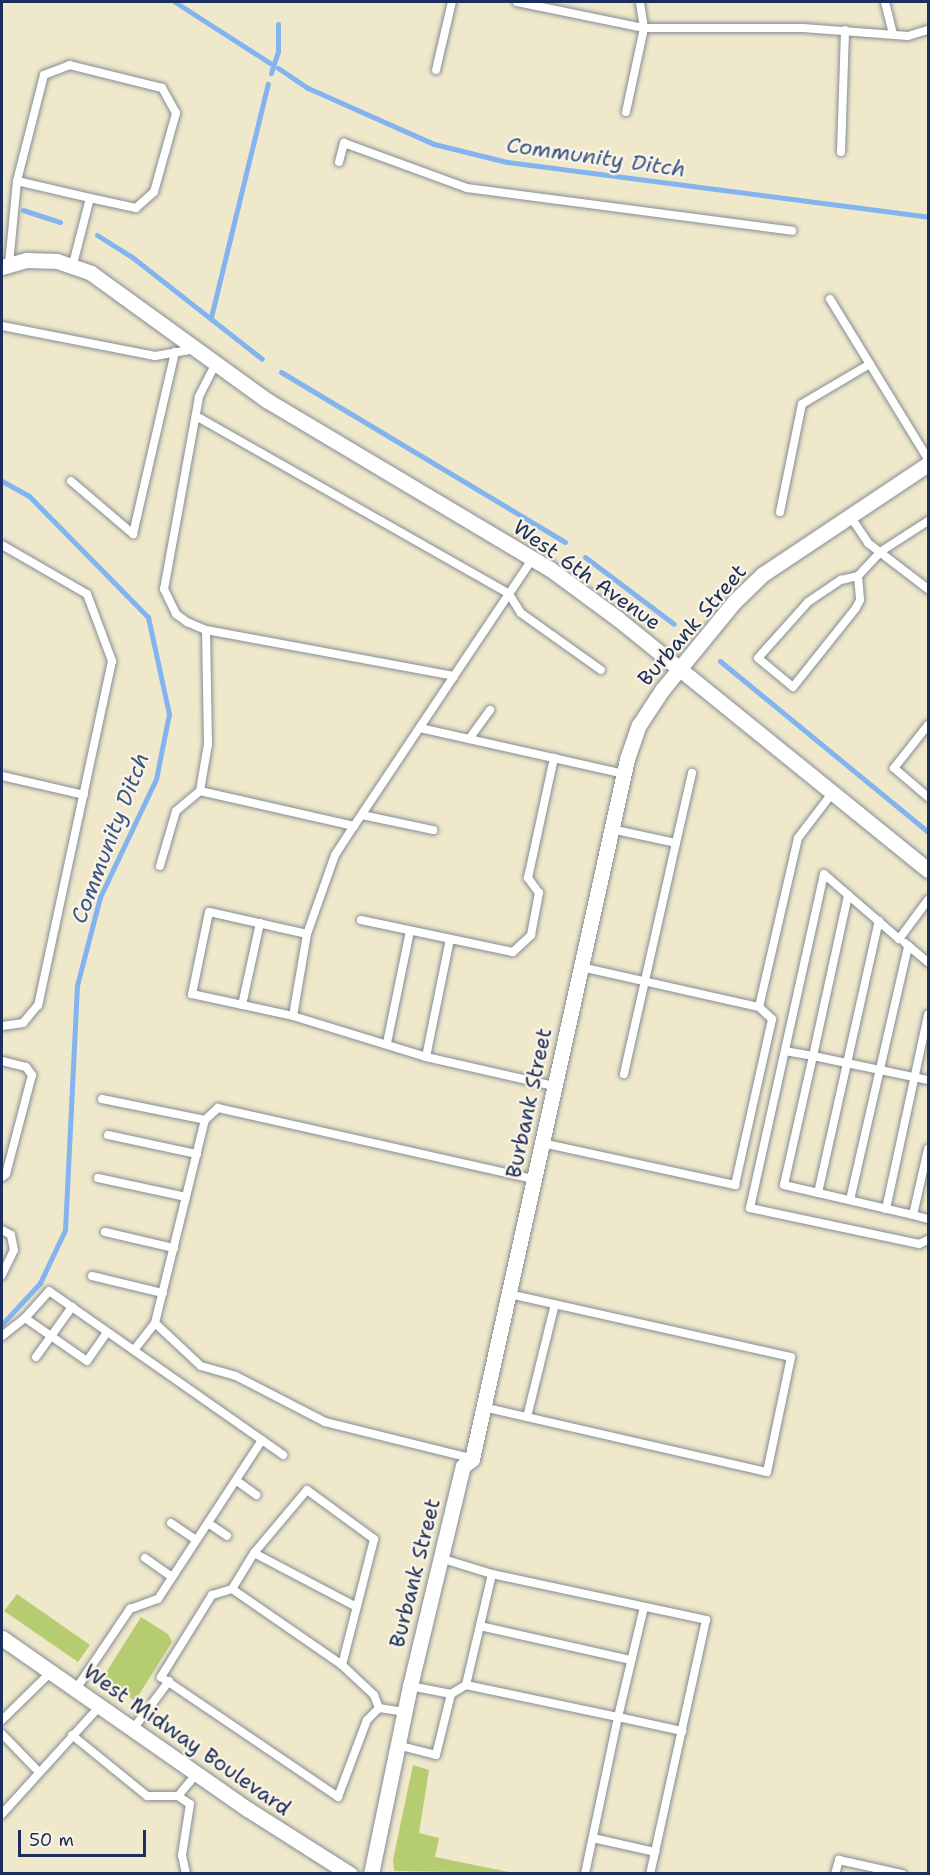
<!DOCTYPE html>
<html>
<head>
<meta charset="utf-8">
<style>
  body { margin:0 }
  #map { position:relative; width:930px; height:1875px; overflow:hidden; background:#efe8cb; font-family:"Shantell Sans",sans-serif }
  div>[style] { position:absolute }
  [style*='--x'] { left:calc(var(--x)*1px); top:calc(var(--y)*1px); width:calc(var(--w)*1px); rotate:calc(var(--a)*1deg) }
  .green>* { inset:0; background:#b6cc70 }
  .stream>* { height:5px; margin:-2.5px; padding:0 2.5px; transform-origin:2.5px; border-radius:2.5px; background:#83b4ef }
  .roads { filter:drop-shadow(0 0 2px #858c94) drop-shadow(0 0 2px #858c94) }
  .lane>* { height:8px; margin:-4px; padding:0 4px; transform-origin:4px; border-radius:4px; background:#fff }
  .street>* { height:15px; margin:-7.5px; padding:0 7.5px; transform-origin:7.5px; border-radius:7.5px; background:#fff }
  span { translate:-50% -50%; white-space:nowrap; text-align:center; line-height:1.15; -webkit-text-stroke:4.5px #fcf5e5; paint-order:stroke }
  .street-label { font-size:21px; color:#1b2f5e }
  .water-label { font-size:22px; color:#3a578a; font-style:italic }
  .frame { position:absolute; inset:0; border:3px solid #1b2f5e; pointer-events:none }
  .scale { position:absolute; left:18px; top:1830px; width:128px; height:27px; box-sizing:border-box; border:3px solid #1b2f5e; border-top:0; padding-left:8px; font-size:18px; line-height:21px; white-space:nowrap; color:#1b2f5e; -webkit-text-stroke:4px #fcf5e5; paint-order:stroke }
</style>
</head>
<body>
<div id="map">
  <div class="green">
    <i style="clip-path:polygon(17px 1594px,90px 1645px,78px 1662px,4px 1611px)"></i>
    <i style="clip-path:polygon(141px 1617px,168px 1634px,172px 1642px,135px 1701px,102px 1679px)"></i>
    <i style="clip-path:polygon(413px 1765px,429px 1770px,419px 1833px,439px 1838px,435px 1857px,514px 1873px,394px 1871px,393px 1860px)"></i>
  </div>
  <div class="stream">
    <i style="--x:175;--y:2;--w:113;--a:32.7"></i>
    <i style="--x:278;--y:68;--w:36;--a:34"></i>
    <i style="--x:308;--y:88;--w:138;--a:24"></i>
    <i style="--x:434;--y:144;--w:75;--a:13.9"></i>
    <i style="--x:507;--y:162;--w:425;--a:7.4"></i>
    <i style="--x:271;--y:73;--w:23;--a:-72"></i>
    <i style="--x:278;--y:51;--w:27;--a:-90"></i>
    <i style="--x:23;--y:210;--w:39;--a:18"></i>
    <i style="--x:97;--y:235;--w:41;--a:32.2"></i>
    <i style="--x:132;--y:257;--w:165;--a:38.1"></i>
    <i style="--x:211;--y:317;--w:240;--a:-76.3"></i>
    <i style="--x:281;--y:372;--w:331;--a:30.9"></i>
    <i style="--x:2;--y:481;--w:31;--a:29"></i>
    <i style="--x:29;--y:496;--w:170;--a:45.5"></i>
    <i style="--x:148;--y:617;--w:99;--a:77.8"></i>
    <i style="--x:169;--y:714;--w:66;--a:101.3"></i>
    <i style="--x:156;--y:779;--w:131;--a:115.4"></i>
    <i style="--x:100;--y:897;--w:91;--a:104.6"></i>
    <i style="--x:77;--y:985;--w:245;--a:92.8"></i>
    <i style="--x:65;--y:1230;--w:59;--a:115.3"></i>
    <i style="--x:40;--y:1283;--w:56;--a:132.8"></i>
    <i style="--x:585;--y:557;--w:111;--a:37"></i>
    <i style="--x:720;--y:661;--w:269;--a:39.4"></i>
  </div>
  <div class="roads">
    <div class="lane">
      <i style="--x:517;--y:2;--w:130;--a:11.6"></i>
      <i style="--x:644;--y:28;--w:159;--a:0"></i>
      <i style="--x:803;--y:28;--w:105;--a:4.4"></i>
      <i style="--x:908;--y:36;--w:21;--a:-17"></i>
      <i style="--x:885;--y:2;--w:33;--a:76"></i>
      <i style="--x:436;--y:70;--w:70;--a:-76.8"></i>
      <i style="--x:626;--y:112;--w:86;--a:-77.9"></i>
      <i style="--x:644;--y:28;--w:26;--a:-99"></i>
      <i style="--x:841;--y:152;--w:122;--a:-88.1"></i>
      <i style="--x:339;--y:162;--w:20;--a:-75"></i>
      <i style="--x:344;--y:143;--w:131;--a:20.1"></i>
      <i style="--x:467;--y:188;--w:328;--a:7.5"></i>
      <i style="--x:9;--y:264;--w:83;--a:-84.5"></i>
      <i style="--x:73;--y:264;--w:68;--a:-75.6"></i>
      <i style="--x:90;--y:198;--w:47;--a:12.3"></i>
      <i style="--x:136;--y:208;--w:24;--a:-42"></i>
      <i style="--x:154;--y:192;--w:82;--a:-74.4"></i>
      <i style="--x:176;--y:113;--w:29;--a:-119"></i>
      <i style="--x:162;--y:88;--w:95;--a:-166"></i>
      <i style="--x:70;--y:65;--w:28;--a:159"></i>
      <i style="--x:44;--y:75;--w:109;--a:104.3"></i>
      <i style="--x:17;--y:181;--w:75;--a:13.1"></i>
      <i style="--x:830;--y:299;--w:188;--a:58.5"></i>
      <i style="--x:2;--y:326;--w:156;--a:11.1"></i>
      <i style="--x:155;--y:356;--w:41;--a:-9.9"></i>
      <i style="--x:216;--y:363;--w:38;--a:117"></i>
      <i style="--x:199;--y:397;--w:195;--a:100.3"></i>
      <i style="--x:164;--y:589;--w:28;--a:64"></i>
      <i style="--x:176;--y:614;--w:14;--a:36"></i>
      <i style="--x:187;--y:622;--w:21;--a:23"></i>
      <i style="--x:206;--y:630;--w:252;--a:10.5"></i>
      <i style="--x:454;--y:676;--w:142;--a:-56.2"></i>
      <i style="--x:196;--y:416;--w:360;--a:29.6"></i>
      <i style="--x:509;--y:594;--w:22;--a:58"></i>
      <i style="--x:521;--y:613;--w:98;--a:35.5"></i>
      <i style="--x:71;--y:481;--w:82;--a:40.5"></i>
      <i style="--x:133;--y:534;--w:187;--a:-77"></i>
      <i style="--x:780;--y:512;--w:110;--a:-78.5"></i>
      <i style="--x:802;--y:404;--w:79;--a:-30.5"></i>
      <i style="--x:850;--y:516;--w:32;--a:56"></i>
      <i style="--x:868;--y:543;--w:76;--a:37.5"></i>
      <i style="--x:2;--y:545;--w:98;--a:30"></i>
      <i style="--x:87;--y:594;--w:72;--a:69.5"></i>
      <i style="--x:112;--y:661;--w:352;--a:102.1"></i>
      <i style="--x:38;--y:1005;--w:23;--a:130"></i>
      <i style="--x:23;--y:1023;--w:21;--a:172"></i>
      <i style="--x:858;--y:576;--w:24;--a:85"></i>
      <i style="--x:860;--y:600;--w:9;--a:117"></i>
      <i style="--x:856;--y:608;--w:101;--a:128.6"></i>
      <i style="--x:793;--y:687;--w:45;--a:-140.4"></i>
      <i style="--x:758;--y:658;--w:75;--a:-48.2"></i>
      <i style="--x:808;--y:602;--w:40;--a:-34"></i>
      <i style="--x:841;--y:580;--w:17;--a:-13"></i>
      <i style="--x:858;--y:576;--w:33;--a:-47"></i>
      <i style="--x:880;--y:552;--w:57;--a:-32.9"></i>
      <i style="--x:206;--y:630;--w:114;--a:89"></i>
      <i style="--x:208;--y:744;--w:48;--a:99.7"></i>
      <i style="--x:200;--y:791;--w:158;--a:12.8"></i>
      <i style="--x:354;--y:826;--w:180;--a:-56.3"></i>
      <i style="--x:928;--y:725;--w:55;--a:128.3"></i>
      <i style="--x:894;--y:768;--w:45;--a:40.5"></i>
      <i style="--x:420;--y:728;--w:209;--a:12.7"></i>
      <i style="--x:469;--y:739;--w:36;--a:-54"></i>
      <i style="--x:2;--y:776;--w:84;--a:13"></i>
      <i style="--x:362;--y:815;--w:73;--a:11.9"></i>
      <i style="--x:611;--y:829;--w:66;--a:12.2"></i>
      <i style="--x:676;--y:843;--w:237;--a:102.7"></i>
      <i style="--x:676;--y:843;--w:72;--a:-77.1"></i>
      <i style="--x:160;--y:866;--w:57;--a:-73.8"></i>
      <i style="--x:176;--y:811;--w:31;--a:-40"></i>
      <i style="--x:928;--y:900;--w:49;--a:126.6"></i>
      <i style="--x:899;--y:939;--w:99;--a:-139.1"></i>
      <i style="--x:824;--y:874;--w:342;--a:102.5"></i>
      <i style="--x:750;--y:1208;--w:173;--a:12"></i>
      <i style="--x:919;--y:1244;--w:10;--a:-24"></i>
      <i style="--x:361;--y:920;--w:155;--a:11.9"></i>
      <i style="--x:513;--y:952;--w:25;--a:-43"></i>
      <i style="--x:531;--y:935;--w:43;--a:-79.2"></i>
      <i style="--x:539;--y:893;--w:19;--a:-126"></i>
      <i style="--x:528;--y:878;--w:123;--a:-77.8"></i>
      <i style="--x:307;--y:934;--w:100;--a:-167.3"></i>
      <i style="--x:209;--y:912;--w:84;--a:101.7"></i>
      <i style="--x:192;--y:994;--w:103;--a:12.3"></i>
      <i style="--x:293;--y:1016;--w:83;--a:-80.3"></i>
      <i style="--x:307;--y:934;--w:84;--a:-70.5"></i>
      <i style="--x:335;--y:855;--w:35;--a:-57"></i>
      <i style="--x:905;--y:943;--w:30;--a:40"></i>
      <i style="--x:581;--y:967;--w:182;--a:12.7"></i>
      <i style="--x:759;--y:1007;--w:173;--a:-77"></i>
      <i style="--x:798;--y:838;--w:58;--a:-52.7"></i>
      <i style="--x:242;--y:1005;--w:84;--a:-77.6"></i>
      <i style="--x:293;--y:1016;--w:139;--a:17.1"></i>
      <i style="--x:426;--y:1057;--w:131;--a:12.8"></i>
      <i style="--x:387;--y:1043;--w:114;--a:-78.4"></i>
      <i style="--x:785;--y:1051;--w:28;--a:10"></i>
      <i style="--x:813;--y:1056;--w:165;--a:-77.7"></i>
      <i style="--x:426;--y:1057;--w:120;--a:-78.5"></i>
      <i style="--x:2;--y:1061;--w:25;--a:14"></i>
      <i style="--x:26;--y:1067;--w:10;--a:53"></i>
      <i style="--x:32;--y:1075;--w:102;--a:104.7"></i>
      <i style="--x:6;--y:1174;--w:5;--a:143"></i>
      <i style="--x:928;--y:1080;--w:117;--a:-168.2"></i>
      <i style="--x:813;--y:1056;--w:132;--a:102.7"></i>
      <i style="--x:784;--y:1185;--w:132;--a:13.1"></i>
      <i style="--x:913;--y:1215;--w:68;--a:-77.2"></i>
      <i style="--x:102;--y:1099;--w:105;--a:11.5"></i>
      <i style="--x:108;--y:1135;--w:91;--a:12.1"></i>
      <i style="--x:542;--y:1143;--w:198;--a:12.3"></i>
      <i style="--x:735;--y:1185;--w:170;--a:-77.4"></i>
      <i style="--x:772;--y:1019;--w:18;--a:-137"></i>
      <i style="--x:98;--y:1178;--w:90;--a:12.2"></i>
      <i style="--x:818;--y:1193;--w:279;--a:-77.4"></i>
      <i style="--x:850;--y:1200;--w:261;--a:-77.1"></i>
      <i style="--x:886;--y:1209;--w:199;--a:-77.8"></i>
      <i style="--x:913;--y:1215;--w:16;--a:15"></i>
      <i style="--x:2;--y:1230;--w:10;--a:29"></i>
      <i style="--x:11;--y:1235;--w:15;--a:79"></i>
      <i style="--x:14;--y:1250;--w:28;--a:116"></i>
      <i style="--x:105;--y:1232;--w:71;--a:13.1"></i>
      <i style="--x:92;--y:1276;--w:73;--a:13.5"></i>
      <i style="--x:25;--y:1318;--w:75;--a:34.7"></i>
      <i style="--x:87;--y:1361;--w:35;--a:-55"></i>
      <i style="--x:155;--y:1323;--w:63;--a:43.1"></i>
      <i style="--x:201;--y:1366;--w:36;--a:16"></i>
      <i style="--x:236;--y:1376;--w:100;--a:27.3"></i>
      <i style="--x:325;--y:1422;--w:149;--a:13.9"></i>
      <i style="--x:2;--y:1336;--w:29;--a:-38"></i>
      <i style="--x:25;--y:1318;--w:36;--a:-48"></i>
      <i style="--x:49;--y:1291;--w:286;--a:35"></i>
      <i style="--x:134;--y:1350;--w:34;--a:-52"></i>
      <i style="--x:155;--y:1323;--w:209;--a:-76.2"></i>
      <i style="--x:205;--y:1120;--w:18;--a:-43"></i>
      <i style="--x:218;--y:1108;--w:324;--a:12.7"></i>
      <i style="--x:36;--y:1357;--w:62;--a:-54.2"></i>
      <i style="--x:483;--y:1407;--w:291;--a:12.9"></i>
      <i style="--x:767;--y:1472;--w:117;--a:-78.2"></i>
      <i style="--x:791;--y:1357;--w:290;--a:-167.4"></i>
      <i style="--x:527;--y:1417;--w:116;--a:-76.1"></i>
      <i style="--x:237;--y:1481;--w:24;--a:36"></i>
      <i style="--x:171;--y:1523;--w:30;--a:34"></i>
      <i style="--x:208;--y:1523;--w:23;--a:34"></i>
      <i style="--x:254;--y:1553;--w:116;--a:27.7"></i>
      <i style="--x:145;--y:1558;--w:33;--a:35"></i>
      <i style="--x:440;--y:1558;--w:54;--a:17.1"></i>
      <i style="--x:492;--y:1574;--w:219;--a:12.1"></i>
      <i style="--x:706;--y:1620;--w:260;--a:102.4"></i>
      <i style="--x:232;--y:1589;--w:134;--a:34.6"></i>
      <i style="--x:342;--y:1665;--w:44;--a:43.2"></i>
      <i style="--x:374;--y:1695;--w:14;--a:69"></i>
      <i style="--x:644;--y:1607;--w:113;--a:103.3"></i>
      <i style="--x:618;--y:1717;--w:66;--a:12.3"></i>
      <i style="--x:480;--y:1626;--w:155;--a:12.7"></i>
      <i style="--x:342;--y:1665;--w:130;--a:-75.7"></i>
      <i style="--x:374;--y:1539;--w:83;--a:-143.8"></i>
      <i style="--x:307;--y:1490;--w:82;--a:130.1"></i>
      <i style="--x:254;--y:1553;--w:42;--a:121.4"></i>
      <i style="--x:232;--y:1589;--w:21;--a:163"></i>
      <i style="--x:212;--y:1595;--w:97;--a:121.9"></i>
      <i style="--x:161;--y:1677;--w:214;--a:34.1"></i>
      <i style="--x:338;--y:1797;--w:82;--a:-69.4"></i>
      <i style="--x:367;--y:1720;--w:17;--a:-45"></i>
      <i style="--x:379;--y:1708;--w:25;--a:9"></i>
      <i style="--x:466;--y:1685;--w:155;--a:11.9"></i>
      <i style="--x:618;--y:1717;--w:160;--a:101.9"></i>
      <i style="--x:410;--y:1686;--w:42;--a:11"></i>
      <i style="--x:451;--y:1694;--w:17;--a:-31"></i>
      <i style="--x:466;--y:1685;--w:114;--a:-76.8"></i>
      <i style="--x:76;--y:1689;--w:97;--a:-56"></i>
      <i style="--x:130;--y:1609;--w:30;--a:-20"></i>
      <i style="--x:158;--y:1599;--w:190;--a:-56.8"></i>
      <i style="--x:2;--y:1720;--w:69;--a:-44.4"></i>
      <i style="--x:133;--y:1729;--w:60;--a:-53.1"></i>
      <i style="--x:2;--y:1734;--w:53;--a:45.8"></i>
      <i style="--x:72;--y:1735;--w:97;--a:39.1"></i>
      <i style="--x:147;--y:1796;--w:31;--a:0"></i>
      <i style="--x:178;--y:1796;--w:30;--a:-50"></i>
      <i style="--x:397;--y:1745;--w:40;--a:14.4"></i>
      <i style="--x:436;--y:1755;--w:63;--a:-76.2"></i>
      <i style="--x:178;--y:1796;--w:14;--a:34"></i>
      <i style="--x:190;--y:1804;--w:52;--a:98.9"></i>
      <i style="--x:182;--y:1855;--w:19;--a:78"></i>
      <i style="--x:2;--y:1814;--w:146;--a:-47.8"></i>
      <i style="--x:593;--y:1838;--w:64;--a:12.7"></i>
      <i style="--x:835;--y:1874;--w:15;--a:-74"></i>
      <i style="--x:839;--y:1860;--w:65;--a:12.5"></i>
    </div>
    <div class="street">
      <i style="--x:2;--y:267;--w:26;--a:-16"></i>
      <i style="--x:27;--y:260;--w:30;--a:2"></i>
      <i style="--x:57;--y:261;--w:36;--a:19"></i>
      <i style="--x:91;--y:273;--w:218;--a:35.9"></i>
      <i style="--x:268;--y:401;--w:328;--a:30.8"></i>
      <i style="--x:550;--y:569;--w:84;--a:36.3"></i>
      <i style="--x:618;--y:619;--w:399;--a:39"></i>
      <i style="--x:2;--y:1638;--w:301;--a:34.9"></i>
      <i style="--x:249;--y:1810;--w:120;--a:32.4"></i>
      <i style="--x:371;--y:1874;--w:192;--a:-78.3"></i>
      <i style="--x:410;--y:1686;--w:226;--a:-76.5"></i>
      <i style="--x:463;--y:1466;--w:11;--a:-38"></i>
      <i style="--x:472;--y:1459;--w:717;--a:-77.51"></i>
      <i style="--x:627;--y:759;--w:36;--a:-71"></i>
      <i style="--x:639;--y:725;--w:42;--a:-56.7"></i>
      <i style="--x:662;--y:690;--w:114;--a:-50.7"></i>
      <i style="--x:734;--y:602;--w:40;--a:-44"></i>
      <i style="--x:763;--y:574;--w:198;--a:-33.7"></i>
    </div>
  </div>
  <div class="street-label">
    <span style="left:587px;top:575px;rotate:35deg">West 6th Avenue</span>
    <span style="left:692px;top:625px;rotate:-49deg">Burbank Street</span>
    <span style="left:529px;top:1103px;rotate:-78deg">Burbank Street</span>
    <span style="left:415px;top:1573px;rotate:-76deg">Burbank Street</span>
    <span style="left:187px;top:1740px;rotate:35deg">West Midway Boulevard</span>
  </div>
  <div class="water-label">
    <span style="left:596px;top:157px;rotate:8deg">Community Ditch</span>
    <span style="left:110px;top:838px;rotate:-69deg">Community Ditch</span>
  </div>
  <div class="frame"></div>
  <div class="scale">50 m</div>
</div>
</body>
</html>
